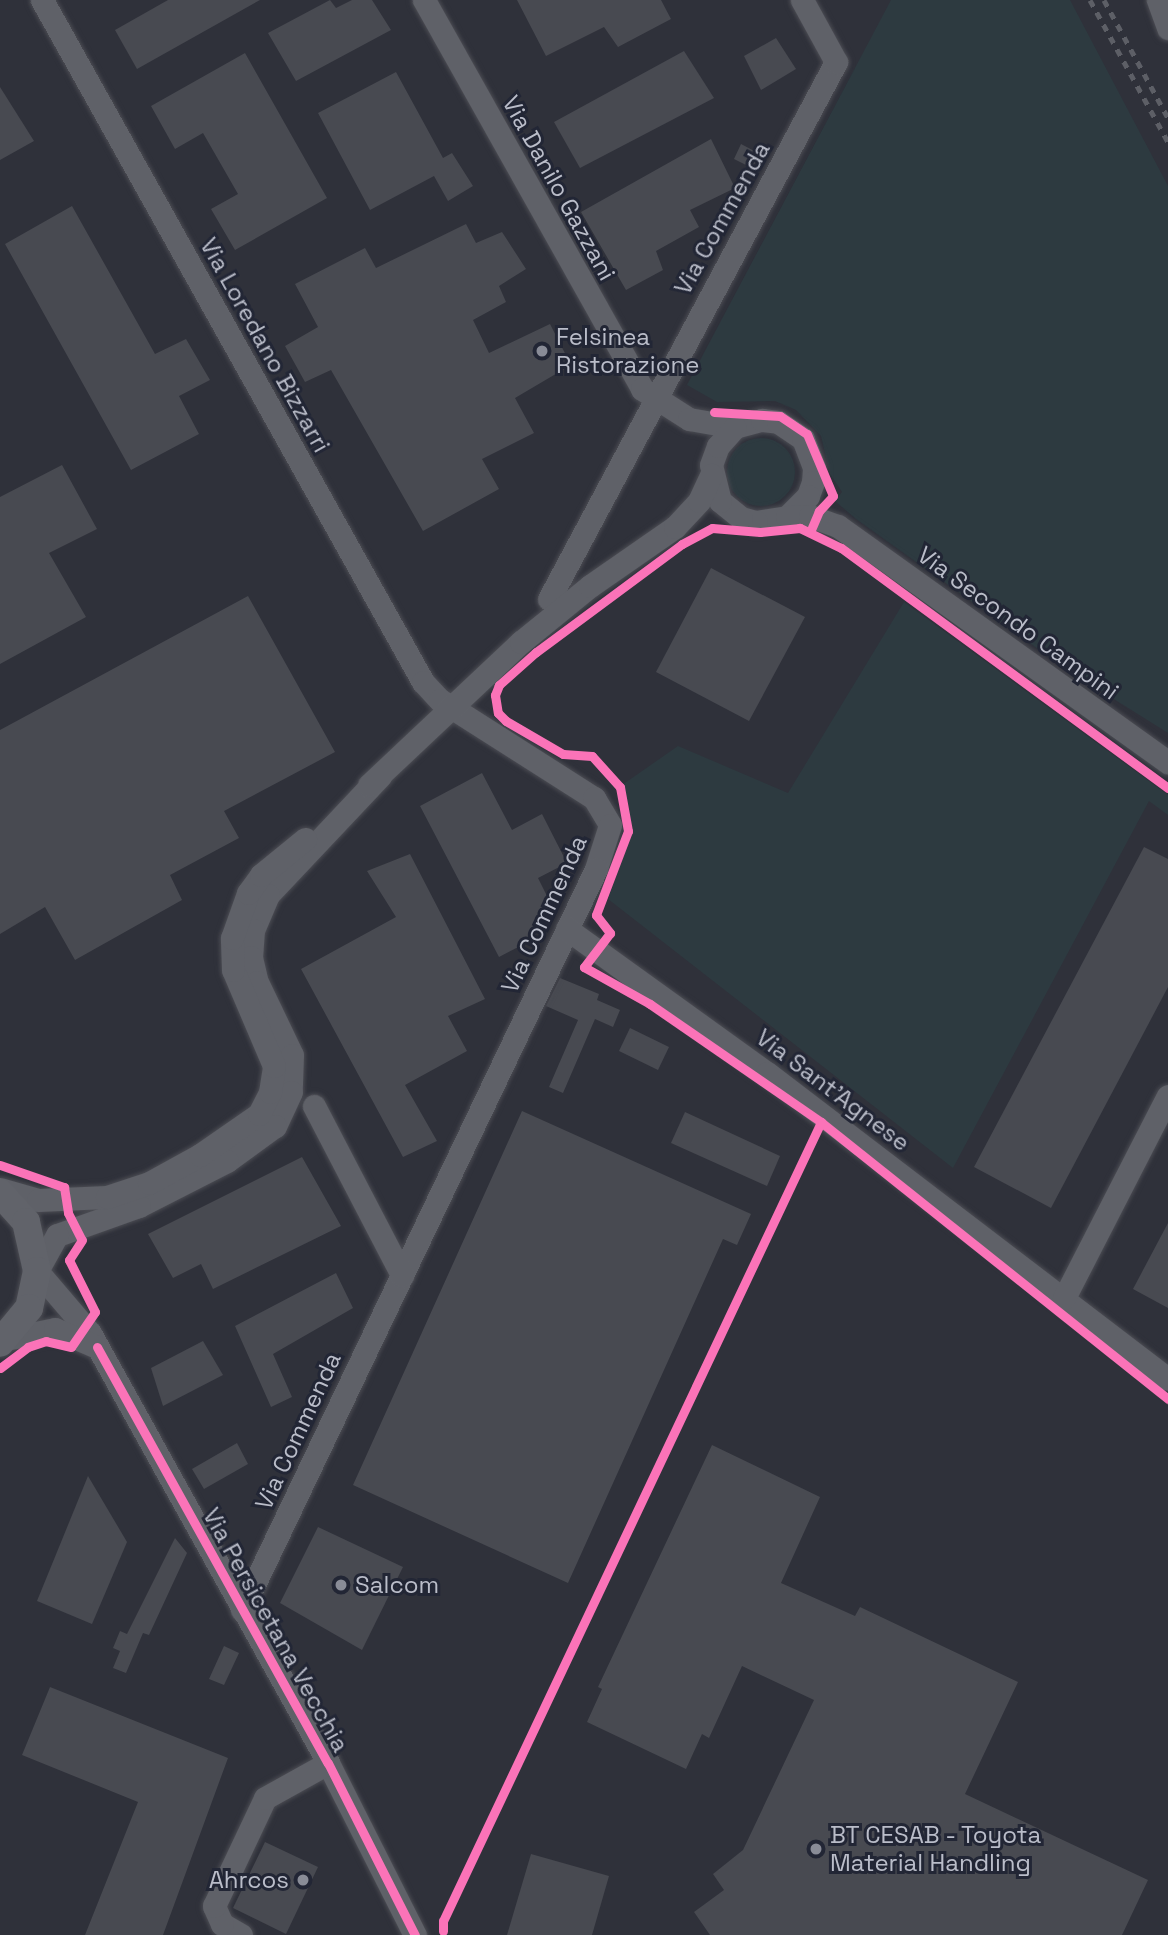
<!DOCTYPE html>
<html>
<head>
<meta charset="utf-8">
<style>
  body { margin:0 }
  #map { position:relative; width:1168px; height:1935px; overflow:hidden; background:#2f313a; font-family:"Space Grotesk",sans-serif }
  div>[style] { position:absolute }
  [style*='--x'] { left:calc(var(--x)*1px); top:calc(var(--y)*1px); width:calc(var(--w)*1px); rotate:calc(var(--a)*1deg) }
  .green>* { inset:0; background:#2d3a40 }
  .round { border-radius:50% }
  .building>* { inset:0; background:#484a51 }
  .roads { filter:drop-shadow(0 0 2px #4b4c53) drop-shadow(0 0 2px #4b4c53) }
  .minor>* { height:23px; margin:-11.5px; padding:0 11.5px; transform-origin:11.5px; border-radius:11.5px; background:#5f6168 }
  .major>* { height:28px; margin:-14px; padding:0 14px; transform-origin:14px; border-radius:14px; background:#61636a }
  .rail>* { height:5px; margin-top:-2.5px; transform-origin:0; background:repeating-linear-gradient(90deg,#5d5f66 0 7px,transparent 0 14px) }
  .cycleway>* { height:9px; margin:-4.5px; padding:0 4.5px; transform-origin:4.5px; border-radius:4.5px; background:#fb73b8 }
  .dots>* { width:19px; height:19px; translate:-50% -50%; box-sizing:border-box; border:4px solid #222635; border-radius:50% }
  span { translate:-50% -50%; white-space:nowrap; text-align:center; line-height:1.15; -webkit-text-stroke:6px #222635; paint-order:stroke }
  .street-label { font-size:24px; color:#babdc9 }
  .poi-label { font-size:24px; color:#babdc9 }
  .left { translate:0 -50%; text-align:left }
  .right { translate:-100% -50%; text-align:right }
</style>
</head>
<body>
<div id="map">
  <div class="green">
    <i style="clip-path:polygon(891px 0,1070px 0,1168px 186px,1168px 733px,1066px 669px,856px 519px,835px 501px,842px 492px,830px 474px,821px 436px,796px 410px,775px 401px,717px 402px,687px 385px)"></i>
    <i class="round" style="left:727px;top:438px;width:68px;height:68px"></i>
    <i style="clip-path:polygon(904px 602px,1168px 795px,1168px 815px,1149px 801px,953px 1168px,608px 899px,632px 833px,622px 785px,678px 746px,788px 793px)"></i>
  </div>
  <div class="building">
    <i style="clip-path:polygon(168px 0,260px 0,137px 69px,115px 30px)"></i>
    <i style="clip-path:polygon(330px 0,336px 8px,352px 0,372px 0,391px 30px,296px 81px,268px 33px)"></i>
    <i style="clip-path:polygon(517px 0,661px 0,671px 19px,618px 47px,604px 27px,546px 56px)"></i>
    <i style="clip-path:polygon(776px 38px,796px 69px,761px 90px,744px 56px)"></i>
    <i style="clip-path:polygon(684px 51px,714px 98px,580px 168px,554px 122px)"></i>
    <i style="clip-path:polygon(245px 53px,327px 198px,235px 250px,211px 209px,238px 194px,203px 133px,175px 149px,151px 106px)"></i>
    <i style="clip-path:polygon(396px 72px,443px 158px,452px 153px,473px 186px,448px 201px,434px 176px,370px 210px,318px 113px)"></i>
    <i style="clip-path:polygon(0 87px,34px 141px,0 160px)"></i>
    <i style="clip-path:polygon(711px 139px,735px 188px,690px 210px,699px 227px,656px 251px,663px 270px,626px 290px,581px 212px)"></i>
    <i style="clip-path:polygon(741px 144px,760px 154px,752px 168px,734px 159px)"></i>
    <i style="clip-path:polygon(72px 206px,155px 354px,186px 339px,210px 380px,179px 396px,199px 434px,131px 470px,5px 244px)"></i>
    <i style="clip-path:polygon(466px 224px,476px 243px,502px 232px,526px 269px,499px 286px,506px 302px,473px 320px,489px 353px,550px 324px,571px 365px,515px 398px,534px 433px,482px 459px,499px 489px,423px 531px,331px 370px,305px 382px,285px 346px,318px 327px,295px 284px,365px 248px,376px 268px)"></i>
    <i style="clip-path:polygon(62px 465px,97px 529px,49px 553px,86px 617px,0 664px,0 497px)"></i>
    <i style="clip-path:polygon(711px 568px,805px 617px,749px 721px,656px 672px)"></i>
    <i style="clip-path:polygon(248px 596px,335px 752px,224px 811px,239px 838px,170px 875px,182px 900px,75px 960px,45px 907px,0 934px,0 730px)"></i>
    <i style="clip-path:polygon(482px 773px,512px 830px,542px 814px,567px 863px,538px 878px,549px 900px,534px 939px,499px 957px,420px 806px)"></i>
    <i style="clip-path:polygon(1144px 847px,1168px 859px,1168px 987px,1051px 1208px,974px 1167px)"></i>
    <i style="clip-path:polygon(410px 854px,485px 999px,448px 1016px,467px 1051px,405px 1085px,437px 1141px,403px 1157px,301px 969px,396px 917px,367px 871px)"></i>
    <i style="clip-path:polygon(560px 978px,599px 994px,597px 1000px,620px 1010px,613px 1027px,595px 1019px,563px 1093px,549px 1087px,578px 1020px,546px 1006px)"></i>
    <i style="clip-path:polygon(630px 1028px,669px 1047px,658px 1070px,619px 1051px)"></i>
    <i style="clip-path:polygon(522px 1111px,751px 1214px,737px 1245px,723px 1239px,568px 1583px,353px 1485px)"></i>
    <i style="clip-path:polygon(685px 1112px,780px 1156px,767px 1186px,671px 1143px)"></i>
    <i style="clip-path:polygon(302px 1157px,341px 1226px,213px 1289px,201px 1264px,173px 1278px,148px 1234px)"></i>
    <i style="clip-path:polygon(1168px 1223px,1168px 1308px,1133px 1289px)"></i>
    <i style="clip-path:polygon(336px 1273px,353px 1308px,273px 1354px,292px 1397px,271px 1407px,235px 1326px)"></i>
    <i style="clip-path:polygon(203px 1341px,223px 1375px,163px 1406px,151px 1368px)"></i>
    <i style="clip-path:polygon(237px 1443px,248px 1464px,204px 1489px,192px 1469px)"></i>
    <i style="clip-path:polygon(712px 1445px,820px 1497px,781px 1583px,855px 1616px,860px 1607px,1018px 1682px,965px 1794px,1148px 1880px,1122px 1935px,710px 1935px,694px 1912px,724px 1890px,713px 1874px,743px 1850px,814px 1700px,742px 1666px,709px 1738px,702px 1734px,686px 1769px,587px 1722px,602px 1689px,598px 1687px)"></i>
    <i style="clip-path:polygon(88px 1476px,127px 1542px,92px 1624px,37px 1601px)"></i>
    <i style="clip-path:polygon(318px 1527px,403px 1567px,362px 1650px,280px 1603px)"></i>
    <i style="clip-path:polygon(175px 1538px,187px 1553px,149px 1635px,143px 1633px,126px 1673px,113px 1668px,120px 1651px,113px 1648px,120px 1631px,127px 1634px)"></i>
    <i style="clip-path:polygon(224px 1646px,239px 1653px,224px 1685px,209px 1679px)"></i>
    <i style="clip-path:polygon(50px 1687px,228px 1758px,163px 1935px,85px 1935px,138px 1802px,22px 1755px)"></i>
    <i style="clip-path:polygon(265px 1842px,318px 1867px,286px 1934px,233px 1908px)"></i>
    <i style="clip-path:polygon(531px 1854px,609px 1876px,592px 1935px,507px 1935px)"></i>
  </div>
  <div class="roads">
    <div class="minor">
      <i style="--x:42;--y:0;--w:781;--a:60.81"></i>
      <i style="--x:423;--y:682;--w:25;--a:47"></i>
      <i style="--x:440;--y:700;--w:183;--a:32.5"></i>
      <i style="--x:594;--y:798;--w:31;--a:59"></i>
      <i style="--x:610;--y:825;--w:46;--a:107.7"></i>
      <i style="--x:596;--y:869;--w:821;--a:115.54"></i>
      <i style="--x:424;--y:0;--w:446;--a:60.7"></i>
      <i style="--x:642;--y:389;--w:56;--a:32.6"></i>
      <i style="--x:689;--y:419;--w:47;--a:9.9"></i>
      <i style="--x:735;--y:427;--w:28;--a:-15"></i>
      <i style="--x:762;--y:420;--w:16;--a:7"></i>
      <i style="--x:778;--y:422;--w:30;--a:34"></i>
      <i style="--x:803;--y:439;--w:31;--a:69"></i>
      <i style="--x:814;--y:468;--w:14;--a:94"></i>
      <i style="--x:813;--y:482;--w:15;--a:110"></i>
      <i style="--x:808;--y:496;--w:30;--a:135"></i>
      <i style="--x:787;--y:517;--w:31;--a:171"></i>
      <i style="--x:756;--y:522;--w:16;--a:-165"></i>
      <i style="--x:741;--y:518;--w:27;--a:-141"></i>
      <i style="--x:720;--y:501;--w:37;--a:-104"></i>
      <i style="--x:711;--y:465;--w:20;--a:-70"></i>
      <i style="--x:718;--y:446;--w:25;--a:-48"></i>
      <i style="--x:1158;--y:0;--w:30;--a:70"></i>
      <i style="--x:787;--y:517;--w:23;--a:-2"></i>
      <i style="--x:810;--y:516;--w:30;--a:20"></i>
      <i style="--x:838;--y:526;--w:406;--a:35.6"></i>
      <i style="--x:549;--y:599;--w:609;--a:-61.88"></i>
      <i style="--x:836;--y:62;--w:71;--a:-118.7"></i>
      <i style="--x:380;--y:776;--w:163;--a:133.3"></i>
      <i style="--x:268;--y:895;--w:38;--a:113"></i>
      <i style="--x:253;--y:930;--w:27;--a:94"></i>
      <i style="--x:251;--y:957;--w:26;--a:77"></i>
      <i style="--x:257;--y:982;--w:81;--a:64.4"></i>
      <i style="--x:292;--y:1055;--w:37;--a:92"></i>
      <i style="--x:291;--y:1092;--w:38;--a:115"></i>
      <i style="--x:275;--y:1126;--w:59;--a:143.9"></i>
      <i style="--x:227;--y:1161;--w:99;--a:152.9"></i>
      <i style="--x:139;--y:1206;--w:87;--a:160.5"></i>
      <i style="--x:57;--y:1235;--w:41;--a:119.1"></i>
      <i style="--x:37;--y:1271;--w:82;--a:49.5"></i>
      <i style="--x:90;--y:1333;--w:491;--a:61"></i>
      <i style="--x:328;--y:1763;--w:193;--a:63.2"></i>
      <i style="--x:369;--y:785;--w:209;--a:-43.3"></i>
      <i style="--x:521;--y:642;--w:89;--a:-39.1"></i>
      <i style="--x:590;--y:586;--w:103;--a:-34.8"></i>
      <i style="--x:675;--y:527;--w:35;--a:-47"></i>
      <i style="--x:699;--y:501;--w:29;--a:-65"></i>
      <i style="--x:567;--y:929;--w:246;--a:35.8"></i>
      <i style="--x:767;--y:1073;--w:504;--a:37.35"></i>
      <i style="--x:314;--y:1106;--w:191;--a:62.5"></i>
      <i style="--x:0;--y:1189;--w:40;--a:16"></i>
      <i style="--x:38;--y:1200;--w:69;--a:-2.5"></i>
      <i style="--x:107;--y:1197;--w:44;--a:-18.4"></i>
      <i style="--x:149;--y:1183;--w:58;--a:-28.8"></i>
      <i style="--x:200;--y:1155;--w:72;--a:-34.8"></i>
      <i style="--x:259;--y:1114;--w:25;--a:-63"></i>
      <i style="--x:270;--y:1092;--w:26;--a:-81"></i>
      <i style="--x:274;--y:1066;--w:104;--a:-113.1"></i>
      <i style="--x:233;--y:970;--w:32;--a:-92"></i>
      <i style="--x:232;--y:938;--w:48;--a:-70.4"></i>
      <i style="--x:248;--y:893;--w:22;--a:-54"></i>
      <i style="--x:261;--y:875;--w:57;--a:-39.3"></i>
      <i style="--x:1064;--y:1298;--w:227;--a:-62.8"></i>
      <i style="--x:6;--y:1339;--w:50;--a:-11.5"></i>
      <i style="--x:55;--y:1329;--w:46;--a:23.2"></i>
      <i style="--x:241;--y:1935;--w:22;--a:-150"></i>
      <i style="--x:222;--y:1924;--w:20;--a:-114"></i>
      <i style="--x:214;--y:1906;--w:119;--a:-64.7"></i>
      <i style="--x:265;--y:1798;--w:72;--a:-29.1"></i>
    </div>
    <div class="major">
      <i style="--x:0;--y:1193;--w:39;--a:48"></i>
      <i style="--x:26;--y:1222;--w:50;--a:77.3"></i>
      <i style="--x:37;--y:1271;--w:38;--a:102"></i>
      <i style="--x:29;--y:1308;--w:45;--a:129.6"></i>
    </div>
  </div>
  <div class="rail">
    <i style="--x:1090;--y:0;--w:162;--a:61.2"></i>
    <i style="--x:1104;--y:0;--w:134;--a:61.5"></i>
  </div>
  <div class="cycleway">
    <i style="--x:714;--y:412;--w:66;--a:3.5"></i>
    <i style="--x:780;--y:416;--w:32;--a:34"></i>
    <i style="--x:807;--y:434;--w:67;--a:67.2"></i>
    <i style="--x:833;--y:496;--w:21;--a:133"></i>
    <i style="--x:819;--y:511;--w:21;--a:113"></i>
    <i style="--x:1168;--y:788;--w:406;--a:-143.7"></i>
    <i style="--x:841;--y:548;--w:46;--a:-154"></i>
    <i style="--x:800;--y:528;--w:40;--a:174.3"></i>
    <i style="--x:760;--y:532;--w:48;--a:-175.2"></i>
    <i style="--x:712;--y:528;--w:34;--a:152"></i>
    <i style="--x:682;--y:544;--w:182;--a:143.5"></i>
    <i style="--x:536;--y:652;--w:50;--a:138.3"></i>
    <i style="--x:499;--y:685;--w:11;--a:112"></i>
    <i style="--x:495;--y:695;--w:18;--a:81"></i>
    <i style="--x:498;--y:713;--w:11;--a:45"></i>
    <i style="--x:506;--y:721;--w:66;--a:30.1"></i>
    <i style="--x:563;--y:754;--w:29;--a:4"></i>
    <i style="--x:592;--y:756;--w:42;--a:47.9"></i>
    <i style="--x:620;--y:787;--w:45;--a:79.7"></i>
    <i style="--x:628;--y:831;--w:90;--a:110.9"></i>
    <i style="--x:596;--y:915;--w:23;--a:52"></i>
    <i style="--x:610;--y:933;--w:43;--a:127.4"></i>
    <i style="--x:584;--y:967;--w:76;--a:29.3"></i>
    <i style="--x:650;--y:1004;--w:208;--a:34.6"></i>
    <i style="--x:821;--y:1122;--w:444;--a:38.6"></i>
    <i style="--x:0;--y:1165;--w:68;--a:19"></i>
    <i style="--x:64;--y:1187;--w:26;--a:81"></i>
    <i style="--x:68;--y:1213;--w:30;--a:63"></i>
    <i style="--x:82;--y:1240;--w:24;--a:123"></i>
    <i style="--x:69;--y:1260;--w:58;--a:63.4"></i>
    <i style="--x:95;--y:1312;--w:42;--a:124.4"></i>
    <i style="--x:71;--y:1347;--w:26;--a:-167"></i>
    <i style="--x:46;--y:1341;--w:19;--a:162"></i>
    <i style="--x:28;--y:1347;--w:35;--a:143"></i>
    <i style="--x:97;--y:1347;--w:476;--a:61"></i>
    <i style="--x:328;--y:1763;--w:193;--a:63.2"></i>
    <i style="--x:443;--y:1931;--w:10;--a:-90"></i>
    <i style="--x:443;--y:1921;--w:884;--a:-64.68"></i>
  </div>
  <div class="dots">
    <i style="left:542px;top:351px;background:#898c97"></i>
    <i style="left:341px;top:1585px;background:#898c97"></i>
    <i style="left:816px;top:1849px;background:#898c97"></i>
    <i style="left:303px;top:1880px;background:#898c97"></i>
  </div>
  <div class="street-label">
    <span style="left:559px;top:188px;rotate:61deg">Via Danilo Gazzani</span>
    <span style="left:722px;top:218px;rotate:-61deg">Via Commenda</span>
    <span style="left:265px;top:345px;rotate:61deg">Via Loredano Bizzarri</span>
    <span style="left:1018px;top:623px;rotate:36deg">Via Secondo Campini</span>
    <span style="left:544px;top:914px;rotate:-65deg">Via Commenda</span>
    <span style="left:833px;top:1090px;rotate:37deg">Via Sant'Agnese</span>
    <span style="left:298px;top:1431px;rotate:-65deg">Via Commenda</span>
    <span style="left:276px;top:1630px;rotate:61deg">Via Persicetana Vecchia</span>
  </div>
  <div class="poi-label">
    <span class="left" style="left:556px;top:351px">Felsinea<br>Ristorazione</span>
    <span class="left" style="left:355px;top:1585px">Salcom</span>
    <span class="left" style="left:830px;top:1849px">BT CESAB - Toyota<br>Material Handling</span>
    <span class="right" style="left:289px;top:1880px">Ahrcos</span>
  </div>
</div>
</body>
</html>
